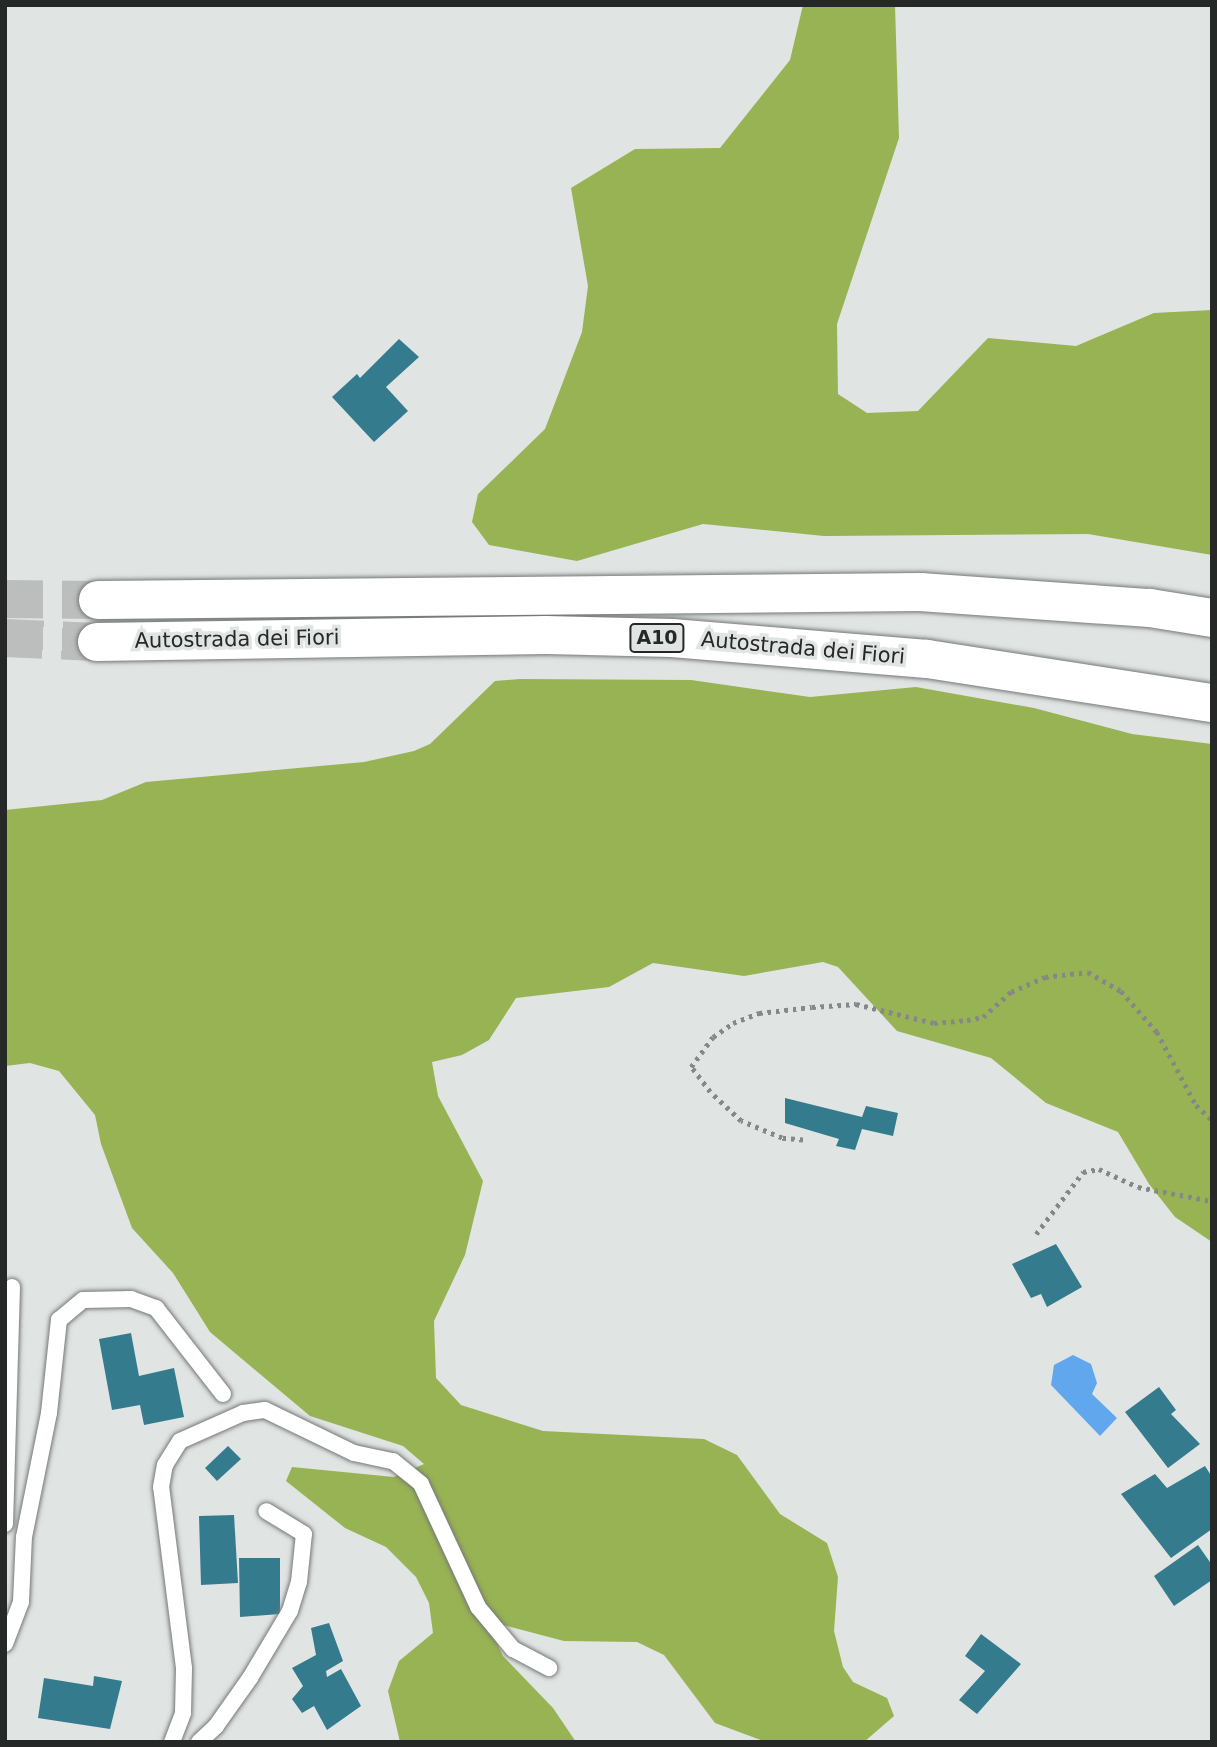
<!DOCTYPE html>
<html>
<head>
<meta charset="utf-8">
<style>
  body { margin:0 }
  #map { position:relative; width:1217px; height:1747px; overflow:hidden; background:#e0e4e3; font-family:"DejaVu Sans",sans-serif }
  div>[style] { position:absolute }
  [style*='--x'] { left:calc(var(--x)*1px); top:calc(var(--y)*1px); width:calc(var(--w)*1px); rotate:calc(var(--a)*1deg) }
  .forest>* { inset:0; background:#98b353 }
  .water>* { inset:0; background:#61a7ee }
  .building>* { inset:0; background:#347b8e }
  .motorway-tunnel>* { height:38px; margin-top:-19px; transform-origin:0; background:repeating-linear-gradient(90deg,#bbbebd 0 38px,transparent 0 57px) }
  .path>* { height:4.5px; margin-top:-2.25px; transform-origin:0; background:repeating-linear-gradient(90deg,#868888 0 3.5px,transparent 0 8.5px) }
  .roads { filter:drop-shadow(0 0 2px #757878) drop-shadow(0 0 2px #757878) }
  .service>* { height:16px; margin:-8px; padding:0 8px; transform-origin:8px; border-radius:8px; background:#fff }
  .motorway>* { height:38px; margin:-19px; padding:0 19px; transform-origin:19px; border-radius:19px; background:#fff }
  span { translate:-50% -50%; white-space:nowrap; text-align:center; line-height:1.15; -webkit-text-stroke:7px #e0e4e3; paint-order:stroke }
  .shield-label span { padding:2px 5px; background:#e0e4e3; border:2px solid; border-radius:5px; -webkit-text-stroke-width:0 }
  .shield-label { font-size:19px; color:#262727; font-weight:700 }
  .street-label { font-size:21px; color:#262727 }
  .frame { position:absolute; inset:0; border:7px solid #262727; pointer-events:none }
</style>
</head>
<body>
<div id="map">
  <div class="forest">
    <i style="clip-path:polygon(803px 5px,895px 5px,899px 138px,837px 324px,838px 394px,867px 413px,918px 411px,988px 338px,1076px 346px,1154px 313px,1212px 310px,1212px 555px,1088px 534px,824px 536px,703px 524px,577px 561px,489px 545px,472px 522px,478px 494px,545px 429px,582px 332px,588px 286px,571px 188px,635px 149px,720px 148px,790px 60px)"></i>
    <i style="clip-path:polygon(520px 679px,691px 680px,810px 697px,916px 687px,1034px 708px,1132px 734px,1212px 744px,1212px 1242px,1175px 1217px,1149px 1184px,1118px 1132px,1046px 1103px,991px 1058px,897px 1031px,838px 967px,823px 962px,744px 976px,653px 963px,609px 987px,516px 998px,489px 1040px,462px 1055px,432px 1062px,438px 1096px,483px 1181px,465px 1255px,434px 1321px,436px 1378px,461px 1405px,543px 1431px,704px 1439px,737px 1455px,780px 1514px,827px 1543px,838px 1577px,834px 1631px,843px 1667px,853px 1682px,887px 1698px,894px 1716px,864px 1742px,766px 1742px,715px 1723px,664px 1655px,637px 1642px,564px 1641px,503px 1625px,495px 1639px,503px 1656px,553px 1708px,576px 1742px,400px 1742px,388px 1691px,399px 1661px,433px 1633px,429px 1603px,416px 1577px,386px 1547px,345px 1528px,286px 1481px,292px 1467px,394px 1477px,424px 1464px,403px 1446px,310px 1416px,210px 1332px,173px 1273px,132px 1228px,101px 1144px,95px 1115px,59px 1071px,30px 1063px,5px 1066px,5px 810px,102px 800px,146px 782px,364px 762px,414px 751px,430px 744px,495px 681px)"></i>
  </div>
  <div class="water">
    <i style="clip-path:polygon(1073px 1355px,1091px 1364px,1097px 1383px,1092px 1394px,1117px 1418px,1100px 1436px,1051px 1385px,1054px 1365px)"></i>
  </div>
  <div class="building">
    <i style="clip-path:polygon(399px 339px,419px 357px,386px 387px,408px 411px,374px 442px,332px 397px,357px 374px,360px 378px)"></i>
    <i style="clip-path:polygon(785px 1098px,862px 1117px,866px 1106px,898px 1113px,893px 1136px,862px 1129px,855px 1150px,836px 1146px,839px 1139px,785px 1123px)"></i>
    <i style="clip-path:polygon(1056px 1244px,1082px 1287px,1047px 1307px,1041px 1294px,1031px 1298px,1012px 1264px)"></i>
    <i style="clip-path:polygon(131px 1333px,139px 1376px,174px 1368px,184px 1417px,144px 1425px,140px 1405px,112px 1410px,99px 1339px)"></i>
    <i style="clip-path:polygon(1159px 1387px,1176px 1410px,1171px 1414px,1200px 1444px,1168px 1468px,1125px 1412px)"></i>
    <i style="clip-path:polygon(228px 1446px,241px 1459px,217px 1481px,205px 1468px)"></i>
    <i style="clip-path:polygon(1205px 1466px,1212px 1477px,1212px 1529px,1171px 1558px,1121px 1494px,1155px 1474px,1167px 1488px)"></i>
    <i style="clip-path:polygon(234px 1515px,238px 1583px,201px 1585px,199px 1516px)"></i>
    <i style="clip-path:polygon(1198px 1545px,1212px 1565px,1212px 1580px,1174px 1606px,1154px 1576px)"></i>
    <i style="clip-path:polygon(239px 1558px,280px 1558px,280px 1614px,240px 1617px)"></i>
    <i style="clip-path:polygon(329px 1623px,343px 1661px,326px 1671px,327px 1677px,341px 1669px,361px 1706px,327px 1730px,314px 1706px,302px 1713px,292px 1699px,303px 1686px,292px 1668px,316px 1655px,311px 1628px)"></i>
    <i style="clip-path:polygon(981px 1634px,1021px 1664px,977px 1714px,959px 1700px,985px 1671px,965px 1656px)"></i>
    <i style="clip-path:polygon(94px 1676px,122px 1681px,110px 1729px,38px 1718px,44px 1678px,93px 1686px)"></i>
  </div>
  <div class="motorway-tunnel">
    <i style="--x:5;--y:599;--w:93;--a:0.6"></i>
    <i style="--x:5;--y:638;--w:92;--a:2.5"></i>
  </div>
  <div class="path">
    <i style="--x:803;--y:1140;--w:21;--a:-175"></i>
    <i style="--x:782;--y:1138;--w:44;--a:-157.5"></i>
    <i style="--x:741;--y:1121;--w:42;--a:-136.9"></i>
    <i style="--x:710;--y:1092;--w:31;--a:-127"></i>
    <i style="--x:691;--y:1067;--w:37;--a:-54"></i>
    <i style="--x:713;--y:1037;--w:24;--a:-35"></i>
    <i style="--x:733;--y:1023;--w:28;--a:-21"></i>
    <i style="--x:759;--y:1013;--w:53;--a:-6.5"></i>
    <i style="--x:812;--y:1007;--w:44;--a:-3.9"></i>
    <i style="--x:856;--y:1004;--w:80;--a:13.7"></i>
    <i style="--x:934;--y:1023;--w:33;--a:-5"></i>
    <i style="--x:967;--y:1020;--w:16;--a:-11"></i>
    <i style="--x:983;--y:1017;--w:38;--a:-42"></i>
    <i style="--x:1011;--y:992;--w:37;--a:-24"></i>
    <i style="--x:1045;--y:977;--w:43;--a:-6.6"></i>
    <i style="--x:1088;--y:972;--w:38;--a:30"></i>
    <i style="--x:1121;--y:991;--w:55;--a:48.7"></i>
    <i style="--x:1157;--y:1032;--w:83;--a:61.9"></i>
    <i style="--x:1196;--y:1105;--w:22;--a:43"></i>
    <i style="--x:1036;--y:1234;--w:78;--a:-52.8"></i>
    <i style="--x:1083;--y:1172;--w:16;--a:-11"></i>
    <i style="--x:1099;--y:1169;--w:43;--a:24.8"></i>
    <i style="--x:1138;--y:1187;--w:75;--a:10.7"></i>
  </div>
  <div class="roads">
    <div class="service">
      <i style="--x:5;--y:1524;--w:237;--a:-88.3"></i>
      <i style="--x:5;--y:1644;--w:45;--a:-69.1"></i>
      <i style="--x:21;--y:1602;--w:65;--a:-87.4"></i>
      <i style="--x:24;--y:1537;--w:126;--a:-78.6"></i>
      <i style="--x:49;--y:1413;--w:94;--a:-83.9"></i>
      <i style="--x:59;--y:1320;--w:31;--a:-40"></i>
      <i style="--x:83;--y:1300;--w:48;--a:-1.2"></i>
      <i style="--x:131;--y:1299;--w:27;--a:20"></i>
      <i style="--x:156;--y:1308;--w:109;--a:52.1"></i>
      <i style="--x:172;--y:1742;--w:31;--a:-69"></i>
      <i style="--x:183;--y:1713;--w:45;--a:-88.7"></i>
      <i style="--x:184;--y:1668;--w:182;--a:-97.2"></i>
      <i style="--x:161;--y:1487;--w:22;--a:-80"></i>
      <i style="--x:165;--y:1465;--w:28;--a:-58"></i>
      <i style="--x:180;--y:1441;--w:69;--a:-24"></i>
      <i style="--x:243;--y:1413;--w:22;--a:-8"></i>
      <i style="--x:265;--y:1410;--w:99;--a:25.8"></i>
      <i style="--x:354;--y:1453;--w:40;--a:12"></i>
      <i style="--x:393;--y:1461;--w:36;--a:39"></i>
      <i style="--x:421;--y:1484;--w:136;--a:65.1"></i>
      <i style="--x:478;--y:1607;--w:55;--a:50.2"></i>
      <i style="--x:513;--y:1649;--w:41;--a:27.8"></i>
      <i style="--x:199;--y:1742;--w:23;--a:-43"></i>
      <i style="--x:216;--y:1726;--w:59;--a:-54.7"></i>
      <i style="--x:250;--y:1678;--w:78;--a:-59.2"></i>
      <i style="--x:290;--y:1611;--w:30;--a:-73"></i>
      <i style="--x:299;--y:1582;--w:48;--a:-84.1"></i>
      <i style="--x:304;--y:1534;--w:44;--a:-148.8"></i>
    </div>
    <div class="motorway">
      <i style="--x:98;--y:600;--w:822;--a:-0.56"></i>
      <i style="--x:920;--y:592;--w:231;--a:4"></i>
      <i style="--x:1150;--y:608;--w:63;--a:9.2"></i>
      <i style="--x:97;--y:642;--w:449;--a:-0.9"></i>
      <i style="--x:546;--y:635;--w:126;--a:1.4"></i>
      <i style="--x:672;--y:638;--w:256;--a:4.7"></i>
      <i style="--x:927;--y:659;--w:288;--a:8.8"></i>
    </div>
  </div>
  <div class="shield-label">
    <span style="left:657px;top:638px">A10</span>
  </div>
  <div class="street-label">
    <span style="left:237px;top:639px;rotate:-1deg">Autostrada dei Fiori</span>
    <span style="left:803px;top:648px;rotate:5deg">Autostrada dei Fiori</span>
  </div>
  <div class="frame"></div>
</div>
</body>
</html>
